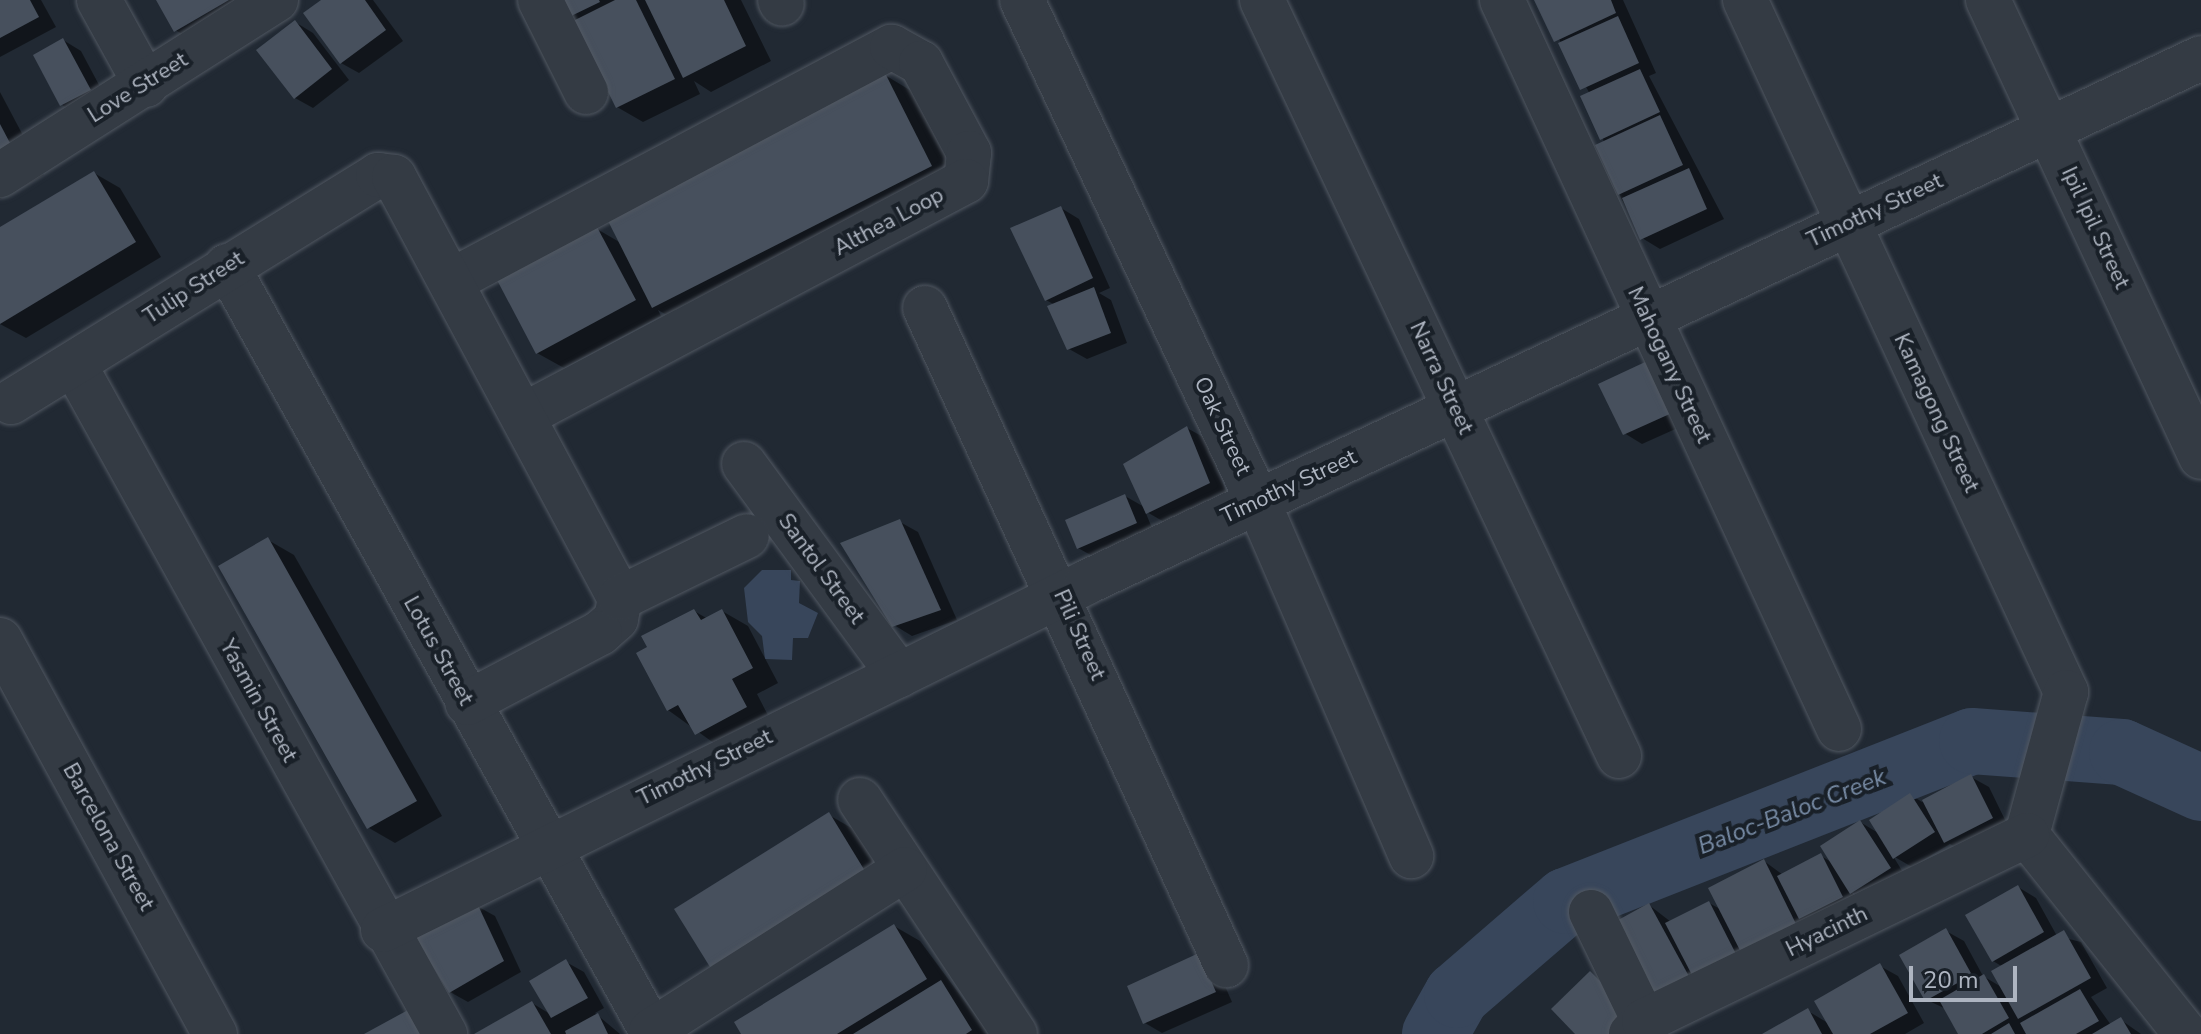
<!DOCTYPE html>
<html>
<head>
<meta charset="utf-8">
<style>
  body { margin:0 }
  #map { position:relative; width:2201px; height:1034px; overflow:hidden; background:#212933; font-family:"Nunito Sans",sans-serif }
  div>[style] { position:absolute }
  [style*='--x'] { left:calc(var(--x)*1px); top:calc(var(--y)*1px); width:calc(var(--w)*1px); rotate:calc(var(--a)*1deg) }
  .water>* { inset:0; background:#38465b }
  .shadow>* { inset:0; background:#0007 }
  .river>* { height:66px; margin:-33px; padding:0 33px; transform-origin:33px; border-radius:33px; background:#38465b }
  .building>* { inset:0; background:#47505d }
  .roads { filter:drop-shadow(0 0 2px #515862) drop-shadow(0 0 2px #515862) }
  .minor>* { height:44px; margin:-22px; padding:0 22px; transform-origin:22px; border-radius:22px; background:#343b44 }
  span { translate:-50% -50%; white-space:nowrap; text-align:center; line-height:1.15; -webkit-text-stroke:8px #192028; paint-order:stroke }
  .street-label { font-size:22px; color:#aeb5c1 }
  .water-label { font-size:24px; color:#798da7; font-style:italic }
  .scale { position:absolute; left:1909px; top:966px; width:108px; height:36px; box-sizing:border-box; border:4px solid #aeb5c1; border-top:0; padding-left:10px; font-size:24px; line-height:28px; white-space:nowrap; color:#aeb5c1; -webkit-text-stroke:6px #192028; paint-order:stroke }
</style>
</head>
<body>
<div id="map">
  <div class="water">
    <i style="clip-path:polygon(762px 570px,791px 570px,791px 580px,800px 581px,799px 603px,818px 613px,808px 638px,793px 638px,792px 660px,765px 659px,762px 636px,748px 622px,744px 588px)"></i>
  </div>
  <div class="shadow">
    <i style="clip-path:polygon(0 0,41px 0,56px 27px,0 57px)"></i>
    <i style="clip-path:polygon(158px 0,266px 0,193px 40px,175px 30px)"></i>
    <i style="clip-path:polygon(325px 0,373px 0,403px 41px,359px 73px,341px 63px)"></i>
    <i style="clip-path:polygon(561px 0,741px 0,771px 61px,711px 92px,694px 81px,700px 94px,643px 122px,617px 107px)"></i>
    <i style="clip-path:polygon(1537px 0,1623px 0,1656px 73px,1649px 76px,1724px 219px,1660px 249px,1642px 238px,1619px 194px,1590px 94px)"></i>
    <i style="clip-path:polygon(295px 22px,313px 33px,349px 80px,313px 108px,295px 98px)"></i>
    <i style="clip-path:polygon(63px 40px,81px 51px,107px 100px,79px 115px,62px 105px)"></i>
    <i style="clip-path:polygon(885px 75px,918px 95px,964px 185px,686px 326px,658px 310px,661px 316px,564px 368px,537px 353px,597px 229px,621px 243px)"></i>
    <i style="clip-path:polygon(0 92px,44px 175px,0 199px)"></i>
    <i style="clip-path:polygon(94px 173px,120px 188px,161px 257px,26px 338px,0 324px,0 230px)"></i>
    <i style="clip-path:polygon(1061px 208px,1079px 219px,1110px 288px,1099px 293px,1111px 300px,1127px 343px,1087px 359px,1069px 349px,1055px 305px,1046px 300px)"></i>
    <i style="clip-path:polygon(1601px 385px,1700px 418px,1642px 444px,1624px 433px)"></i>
    <i style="clip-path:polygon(1187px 428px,1205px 438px,1227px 493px,1166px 523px,1145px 511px,1154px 533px,1096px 558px,1078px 548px,1125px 496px,1146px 508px)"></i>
    <i style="clip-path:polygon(900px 522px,918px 532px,957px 620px,912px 636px,894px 625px)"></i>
    <i style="clip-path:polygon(268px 540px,294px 555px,442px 816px,395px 843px,369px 828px)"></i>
    <i style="clip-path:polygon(694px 611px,708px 619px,722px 611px,748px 626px,778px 683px,757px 694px,772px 723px,722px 749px,668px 710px,649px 648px)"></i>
    <i style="clip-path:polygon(1971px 777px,1989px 787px,2009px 828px,1963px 851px,1950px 844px,1912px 867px,1893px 856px,1907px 879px,1870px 902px,1852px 892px,1860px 907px,1664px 1014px,1649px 905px,1671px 922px,1709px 903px,1722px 910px,1764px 861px,1783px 875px,1821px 856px,1833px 863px,1860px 822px,1880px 834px,1911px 795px,1922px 802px)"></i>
    <i style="clip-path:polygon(829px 815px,855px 830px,890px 886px,738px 980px,712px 965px)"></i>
    <i style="clip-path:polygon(2018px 887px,2036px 898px,2057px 936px,2081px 942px,2107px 988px,2091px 997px,2111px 1025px,2121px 1020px,2141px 1034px,1960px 1034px,1946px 1009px,1927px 1000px,1946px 931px,1964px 941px,1983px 976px,2003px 988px,2003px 967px,1993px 961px)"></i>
    <i style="clip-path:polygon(477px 906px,495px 916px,521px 972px,468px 1002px,450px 992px)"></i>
    <i style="clip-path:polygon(894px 926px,920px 941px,989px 1034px,743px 1034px)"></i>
    <i style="clip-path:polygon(566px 962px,584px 972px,604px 1008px,595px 1013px,620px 1034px,478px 1034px,532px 1003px,550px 1014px)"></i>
    <i style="clip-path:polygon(1216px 966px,1232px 1002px,1162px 1033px,1145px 1023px)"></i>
    <i style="clip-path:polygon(1880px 966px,1898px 976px,1924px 1023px,1905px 1034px,1768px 1034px,1808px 1011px,1828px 1023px)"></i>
  </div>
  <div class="river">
    <i style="--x:1435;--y:1034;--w:45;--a:-60.6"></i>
    <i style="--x:1457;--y:995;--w:144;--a:-40.8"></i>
    <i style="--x:1566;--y:901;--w:436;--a:-21.5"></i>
    <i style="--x:1972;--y:741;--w:150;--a:4.2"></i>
    <i style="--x:2122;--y:752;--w:87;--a:24.5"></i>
  </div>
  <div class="building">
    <i style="clip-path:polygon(0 0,30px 0,39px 17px,0 38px)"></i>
    <i style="clip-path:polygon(156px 0,229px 0,174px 32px)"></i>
    <i style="clip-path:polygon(321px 0,365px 0,386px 30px,340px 64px,303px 13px)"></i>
    <i style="clip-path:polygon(559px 0,599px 0,600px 2px,567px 18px)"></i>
    <i style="clip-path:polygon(615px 0,636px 0,675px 79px,616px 108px,573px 21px)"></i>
    <i style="clip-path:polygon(645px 0,724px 0,746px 46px,683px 78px)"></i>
    <i style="clip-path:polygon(1534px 0,1611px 0,1616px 13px,1554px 42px)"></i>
    <i style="clip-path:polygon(1618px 16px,1639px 63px,1580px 90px,1558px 43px)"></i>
    <i style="clip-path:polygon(295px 20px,332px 69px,294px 99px,256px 50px)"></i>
    <i style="clip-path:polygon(63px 38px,91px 90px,60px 106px,33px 55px)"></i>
    <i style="clip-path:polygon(1640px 69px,1660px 112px,1600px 140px,1580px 96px)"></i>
    <i style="clip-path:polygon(885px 73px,932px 166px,652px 308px,605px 215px)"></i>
    <i style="clip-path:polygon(1660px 115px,1683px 165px,1618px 195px,1595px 145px)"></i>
    <i style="clip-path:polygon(0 124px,19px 160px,0 170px)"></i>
    <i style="clip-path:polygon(1689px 168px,1707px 209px,1640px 240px,1622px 198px)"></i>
    <i style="clip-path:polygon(94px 171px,136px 242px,0 324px,0 227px)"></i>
    <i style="clip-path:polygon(1061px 206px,1093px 278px,1045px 301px,1010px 228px)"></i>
    <i style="clip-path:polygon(597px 227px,636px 300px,536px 354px,497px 280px)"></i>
    <i style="clip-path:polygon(1094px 287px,1111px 333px,1067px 350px,1047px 306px)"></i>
    <i style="clip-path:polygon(1658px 356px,1683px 408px,1623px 435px,1598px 384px)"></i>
    <i style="clip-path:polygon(1187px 426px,1210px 483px,1146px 514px,1123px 464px)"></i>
    <i style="clip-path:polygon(1125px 494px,1137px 523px,1077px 549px,1065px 520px)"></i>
    <i style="clip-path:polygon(900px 519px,941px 610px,892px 627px,840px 543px)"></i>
    <i style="clip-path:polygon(268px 537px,417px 801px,367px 829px,218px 566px)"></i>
    <i style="clip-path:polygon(694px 609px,701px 620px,722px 609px,753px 668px,732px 679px,747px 707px,695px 735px,678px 705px,667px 711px,636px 653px,647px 647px,641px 636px)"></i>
    <i style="clip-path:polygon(1971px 774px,1993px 818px,1944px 843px,1922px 800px)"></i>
    <i style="clip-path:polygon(1910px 793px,1935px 832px,1893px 859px,1869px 820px)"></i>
    <i style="clip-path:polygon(829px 812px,865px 871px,710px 967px,674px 909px)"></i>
    <i style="clip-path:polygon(1860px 820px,1891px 868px,1850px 894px,1820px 846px)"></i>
    <i style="clip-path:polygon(1821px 853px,1843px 897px,1799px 919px,1777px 876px)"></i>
    <i style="clip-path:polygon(1764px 859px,1801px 934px,1746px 962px,1708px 888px)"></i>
    <i style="clip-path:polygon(2018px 885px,2044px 932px,1992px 962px,1965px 915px)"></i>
    <i style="clip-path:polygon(1709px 901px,1736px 954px,1693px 977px,1665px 923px)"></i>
    <i style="clip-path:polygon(477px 903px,504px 961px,449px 993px,413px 934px)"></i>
    <i style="clip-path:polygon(1649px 903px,1691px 980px,1645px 1006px,1602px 929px)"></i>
    <i style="clip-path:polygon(894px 924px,927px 979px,837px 1034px,741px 1034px,734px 1022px)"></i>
    <i style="clip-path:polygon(1946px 928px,1972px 975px,1925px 1001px,1899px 955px)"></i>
    <i style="clip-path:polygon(2064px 930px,2091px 978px,2018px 1019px,1991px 971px)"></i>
    <i style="clip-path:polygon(1199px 953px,1216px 992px,1143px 1024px,1127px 986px)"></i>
    <i style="clip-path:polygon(566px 959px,588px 998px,551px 1018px,529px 981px)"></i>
    <i style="clip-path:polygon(1880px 963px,1908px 1013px,1870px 1034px,1833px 1034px,1814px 1001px)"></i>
    <i style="clip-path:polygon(1590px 971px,1618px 999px,1619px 1034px,1575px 1034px,1551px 1009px)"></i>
    <i style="clip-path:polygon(1984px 974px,2009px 1018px,1982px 1034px,1958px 1034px,1939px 1000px)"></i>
    <i style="clip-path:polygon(941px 980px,972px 1030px,966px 1034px,853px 1034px)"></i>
    <i style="clip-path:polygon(2080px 989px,2099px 1021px,2076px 1034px,2026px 1034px,2020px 1023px)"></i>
    <i style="clip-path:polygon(532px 1001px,551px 1034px,474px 1034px)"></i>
    <i style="clip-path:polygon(1808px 1008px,1822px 1034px,1762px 1034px)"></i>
    <i style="clip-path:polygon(408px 1010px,421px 1034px,364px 1034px)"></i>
    <i style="clip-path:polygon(598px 1013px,608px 1034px,566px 1034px,565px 1031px)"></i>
    <i style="clip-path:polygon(2121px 1017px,2131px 1034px,2092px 1034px)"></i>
    <i style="clip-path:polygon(2009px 1023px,2015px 1034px,1991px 1034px)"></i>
  </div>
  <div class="roads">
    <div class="minor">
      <i style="--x:99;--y:0;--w:97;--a:61.1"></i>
      <i style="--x:540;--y:0;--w:103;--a:63.4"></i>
      <i style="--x:780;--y:0;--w:4;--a:63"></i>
      <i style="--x:1022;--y:0;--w:555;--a:64.82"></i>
      <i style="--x:1258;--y:502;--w:386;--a:66.6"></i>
      <i style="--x:1262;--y:0;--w:836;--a:64.72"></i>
      <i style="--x:1502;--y:0;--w:803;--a:65.19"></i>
      <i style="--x:1745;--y:0;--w:763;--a:65.11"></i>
      <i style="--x:2066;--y:692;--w:148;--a:105.3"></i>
      <i style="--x:1988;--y:0;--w:504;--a:65.01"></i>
      <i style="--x:0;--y:175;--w:327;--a:-32.4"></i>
      <i style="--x:227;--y:266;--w:878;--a:60.98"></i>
      <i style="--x:451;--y:281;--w:499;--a:-28"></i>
      <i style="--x:892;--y:47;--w:33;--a:29"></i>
      <i style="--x:921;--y:63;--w:102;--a:61.9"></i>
      <i style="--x:969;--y:153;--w:28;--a:96"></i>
      <i style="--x:966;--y:181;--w:500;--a:152.1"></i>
      <i style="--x:925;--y:308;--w:723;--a:65.39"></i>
      <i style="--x:75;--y:366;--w:764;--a:61.02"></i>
      <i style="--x:11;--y:402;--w:432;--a:-31.7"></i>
      <i style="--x:378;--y:175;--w:16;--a:7"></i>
      <i style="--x:394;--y:177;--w:478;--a:61.8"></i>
      <i style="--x:620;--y:598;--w:21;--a:101"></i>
      <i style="--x:616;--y:619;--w:21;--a:139"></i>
      <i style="--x:600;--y:633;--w:150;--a:152.2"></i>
      <i style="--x:744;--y:464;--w:262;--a:53.7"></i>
      <i style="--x:620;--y:598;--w:141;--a:-26"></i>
      <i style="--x:0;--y:640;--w:449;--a:61.4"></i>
      <i style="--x:860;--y:800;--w:281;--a:56.5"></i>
      <i style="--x:2027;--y:835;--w:255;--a:51.4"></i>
      <i style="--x:1591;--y:912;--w:121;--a:64.1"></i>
      <i style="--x:383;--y:930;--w:785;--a:-26.3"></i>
      <i style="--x:1087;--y:582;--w:1231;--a:-25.19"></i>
      <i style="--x:651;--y:1031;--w:301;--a:-32.5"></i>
      <i style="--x:1631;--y:1034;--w:18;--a:-45"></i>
      <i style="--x:1644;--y:1021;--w:426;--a:-25.9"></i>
    </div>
  </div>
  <div class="street-label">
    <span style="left:138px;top:88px;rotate:-32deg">Love Street</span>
    <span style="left:1875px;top:211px;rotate:-25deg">Timothy Street</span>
    <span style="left:889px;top:222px;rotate:-28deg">Althea Loop</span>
    <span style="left:2095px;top:228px;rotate:65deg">Ipil Ipil Street</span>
    <span style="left:194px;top:288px;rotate:-33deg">Tulip Street</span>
    <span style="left:1669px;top:365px;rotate:65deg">Mahogany Street</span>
    <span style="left:1441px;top:378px;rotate:65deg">Narra Street</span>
    <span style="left:1936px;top:413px;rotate:65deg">Kamagong Street</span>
    <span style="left:1222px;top:426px;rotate:65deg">Oak Street</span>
    <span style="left:1289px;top:487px;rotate:-25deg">Timothy Street</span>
    <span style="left:821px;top:569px;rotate:54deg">Santol Street</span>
    <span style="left:1079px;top:635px;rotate:66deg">Pili Street</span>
    <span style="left:438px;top:651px;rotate:61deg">Lotus Street</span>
    <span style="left:258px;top:701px;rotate:61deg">Yasmin Street</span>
    <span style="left:705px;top:768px;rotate:-26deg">Timothy Street</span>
    <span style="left:108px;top:837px;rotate:61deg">Barcelona Street</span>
    <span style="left:1827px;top:932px;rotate:-26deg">Hyacinth</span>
  </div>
  <div class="water-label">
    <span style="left:1792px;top:812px;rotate:-21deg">Baloc-Baloc Creek</span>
  </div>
  <div class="scale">20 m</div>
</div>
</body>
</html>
